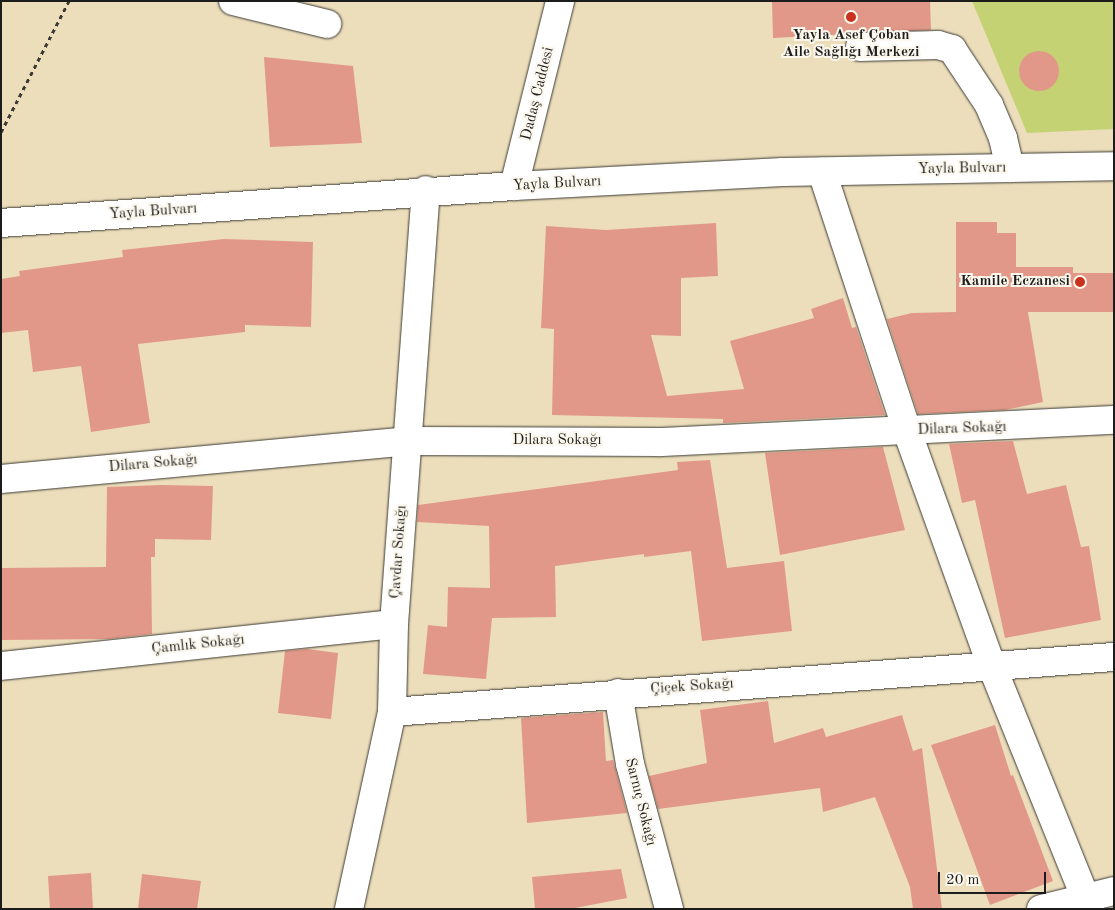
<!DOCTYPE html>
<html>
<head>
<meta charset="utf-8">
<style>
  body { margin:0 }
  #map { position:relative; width:1115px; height:910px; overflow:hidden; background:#ecdebb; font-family:"Old Standard TT",serif }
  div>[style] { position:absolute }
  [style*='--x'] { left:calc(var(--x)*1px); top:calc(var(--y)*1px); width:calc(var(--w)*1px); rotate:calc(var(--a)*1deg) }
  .green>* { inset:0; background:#c4d274 }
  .building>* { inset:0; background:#e29889 }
  .round { border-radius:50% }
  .path>* { height:3px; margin-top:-1.5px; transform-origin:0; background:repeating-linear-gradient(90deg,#3b3934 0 4px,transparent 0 8px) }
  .roads { filter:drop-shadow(0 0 1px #3b3934) drop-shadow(0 0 1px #3b3934) }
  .minor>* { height:28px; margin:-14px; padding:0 14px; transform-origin:14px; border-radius:14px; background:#fff }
  .major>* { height:28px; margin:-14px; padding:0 14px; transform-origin:14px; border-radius:14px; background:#fff }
  .dots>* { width:14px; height:14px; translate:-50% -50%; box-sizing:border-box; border:2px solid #fbf7ec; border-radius:50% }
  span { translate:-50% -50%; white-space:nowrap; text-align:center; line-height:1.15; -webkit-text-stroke:4px #fbf7ec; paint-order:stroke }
  .poi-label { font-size:15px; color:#1c1c1c; font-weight:700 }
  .right { translate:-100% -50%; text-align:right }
  .street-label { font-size:15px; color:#1c1c1c }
  .frame { position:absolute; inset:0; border:2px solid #1c1c1c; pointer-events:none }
  .scale { position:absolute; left:938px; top:872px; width:108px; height:22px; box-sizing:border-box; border:2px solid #1c1c1c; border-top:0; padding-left:6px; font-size:15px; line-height:18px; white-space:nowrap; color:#1c1c1c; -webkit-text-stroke:4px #fbf7ec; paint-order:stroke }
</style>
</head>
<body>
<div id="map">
  <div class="green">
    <i style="clip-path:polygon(972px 1px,1114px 1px,1114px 129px,1027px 133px)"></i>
  </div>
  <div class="building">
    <i style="clip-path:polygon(772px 1px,930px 1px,931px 30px,773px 38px)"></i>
    <i class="round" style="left:1019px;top:51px;width:40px;height:40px"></i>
    <i style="clip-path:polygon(264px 57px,353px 66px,362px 143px,270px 147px)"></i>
    <i style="clip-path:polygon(956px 222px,997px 222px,997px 233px,1016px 233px,1016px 267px,1073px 267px,1073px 273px,1114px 273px,1114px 312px,1028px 312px,1043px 402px,1005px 410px,918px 414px,887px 319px,912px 313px,956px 312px)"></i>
    <i style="clip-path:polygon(716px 223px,718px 276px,681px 278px,681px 336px,651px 335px,667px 396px,744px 389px,730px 341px,814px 318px,811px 309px,843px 298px,852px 328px,856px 327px,885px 415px,723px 423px,723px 419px,552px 415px,554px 329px,541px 328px,546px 226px,606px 230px)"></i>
    <i style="clip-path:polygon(224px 239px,313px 242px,311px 327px,245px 325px,245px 332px,138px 344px,150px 423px,91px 432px,81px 366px,33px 372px,28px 330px,1px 333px,1px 279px,20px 276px,19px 271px,123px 257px,122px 250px)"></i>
    <i style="clip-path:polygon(1013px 441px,1027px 494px,1066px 485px,1081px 547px,1089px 546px,1101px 620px,1005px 638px,975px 500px,962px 503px,949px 444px)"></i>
    <i style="clip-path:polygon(883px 447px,905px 530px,780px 555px,765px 453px)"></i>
    <i style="clip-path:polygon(710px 460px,727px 568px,784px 561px,792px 631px,702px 641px,691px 551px,644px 557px,644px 554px,555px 566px,556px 617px,492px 618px,486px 679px,423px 674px,428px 625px,447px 627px,448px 587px,490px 588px,489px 526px,417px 522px,418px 505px,678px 470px,677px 462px)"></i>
    <i style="clip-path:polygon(161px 485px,213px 486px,211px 540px,155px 539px,155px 557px,151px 557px,152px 634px,109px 639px,1px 640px,1px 568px,106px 567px,107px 487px)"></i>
    <i style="clip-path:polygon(307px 649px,338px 653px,331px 719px,278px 713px,285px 651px)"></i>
    <i style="clip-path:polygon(768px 701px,774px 743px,823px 728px,826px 737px,902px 715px,913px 751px,922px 748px,942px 909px,913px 909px,910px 887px,875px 797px,823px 812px,820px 788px,658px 809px,649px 776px,707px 763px,700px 710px)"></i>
    <i style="clip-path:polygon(603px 712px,606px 761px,613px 760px,627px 813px,527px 823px,521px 718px)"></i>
    <i style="clip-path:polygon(995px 725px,1011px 776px,1013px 775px,1053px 881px,990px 905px,931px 745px)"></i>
    <i style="clip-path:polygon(621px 869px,627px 898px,570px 909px,535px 909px,532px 877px)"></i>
    <i style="clip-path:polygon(91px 873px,93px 909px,50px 909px,48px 876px)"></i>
    <i style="clip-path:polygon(142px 874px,201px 881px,197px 909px,138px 909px)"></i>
  </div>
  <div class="path">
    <i style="--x:1;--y:132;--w:148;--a:-62.6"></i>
  </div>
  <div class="roads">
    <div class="minor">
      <i style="--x:233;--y:1;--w:97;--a:13.7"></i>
      <i style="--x:860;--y:47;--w:78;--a:-1.5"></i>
      <i style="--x:938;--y:45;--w:15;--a:16"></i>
      <i style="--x:952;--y:49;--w:67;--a:56.5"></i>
      <i style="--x:989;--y:105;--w:36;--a:67"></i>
      <i style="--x:1003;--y:138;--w:31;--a:77"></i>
      <i style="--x:822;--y:172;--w:273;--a:71.8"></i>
      <i style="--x:907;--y:431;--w:248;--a:70.2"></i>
      <i style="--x:991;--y:664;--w:264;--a:68"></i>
      <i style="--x:514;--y:186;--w:191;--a:-76"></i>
      <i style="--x:1;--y:479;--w:408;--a:-5.3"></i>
      <i style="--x:407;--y:441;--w:254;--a:0.2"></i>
      <i style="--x:661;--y:442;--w:454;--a:-2.8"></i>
      <i style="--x:1;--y:666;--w:395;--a:-6.1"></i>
      <i style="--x:618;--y:693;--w:72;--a:80.4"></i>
      <i style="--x:630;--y:764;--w:150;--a:74.9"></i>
      <i style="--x:392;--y:712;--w:724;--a:-4.36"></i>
      <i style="--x:349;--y:909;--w:202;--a:-77.7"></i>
      <i style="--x:392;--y:712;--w:88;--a:-88.7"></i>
      <i style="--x:394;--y:624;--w:435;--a:-85.8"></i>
      <i style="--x:1041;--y:909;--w:75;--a:-13.9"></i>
    </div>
    <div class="major">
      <i style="--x:1;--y:223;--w:514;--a:-4.13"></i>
      <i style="--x:514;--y:186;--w:269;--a:-3"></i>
      <i style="--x:783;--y:172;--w:331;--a:-1"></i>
    </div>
  </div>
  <div class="dots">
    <i style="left:851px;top:17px;background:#c8321e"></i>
    <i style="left:1080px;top:282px;background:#c8321e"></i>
  </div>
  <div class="poi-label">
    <span style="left:851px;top:44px">Yayla Asef Çoban<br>Aile Sağlığı Merkezi</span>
    <span class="right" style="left:1070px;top:282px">Kamile Eczanesi</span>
  </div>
  <div class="street-label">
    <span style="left:538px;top:94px;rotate:-76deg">Dadaş Caddesi</span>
    <span style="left:962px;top:169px;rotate:-1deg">Yayla Bulvarı</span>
    <span style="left:557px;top:184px;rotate:-3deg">Yayla Bulvarı</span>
    <span style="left:153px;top:212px;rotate:-4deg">Yayla Bulvarı</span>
    <span style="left:962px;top:429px;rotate:-2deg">Dilara Sokağı</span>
    <span style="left:557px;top:441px">Dilara Sokağı</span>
    <span style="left:153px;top:464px;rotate:-5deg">Dilara Sokağı</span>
    <span style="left:399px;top:552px;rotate:-86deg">Çavdar Sokağı</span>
    <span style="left:198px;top:645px;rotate:-6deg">Çamlık Sokağı</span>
    <span style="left:692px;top:687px;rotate:-4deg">Çiçek Sokağı</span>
    <span style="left:640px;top:802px;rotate:76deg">Sarnıç Sokağı</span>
  </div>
  <div class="frame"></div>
  <div class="scale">20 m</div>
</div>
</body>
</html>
